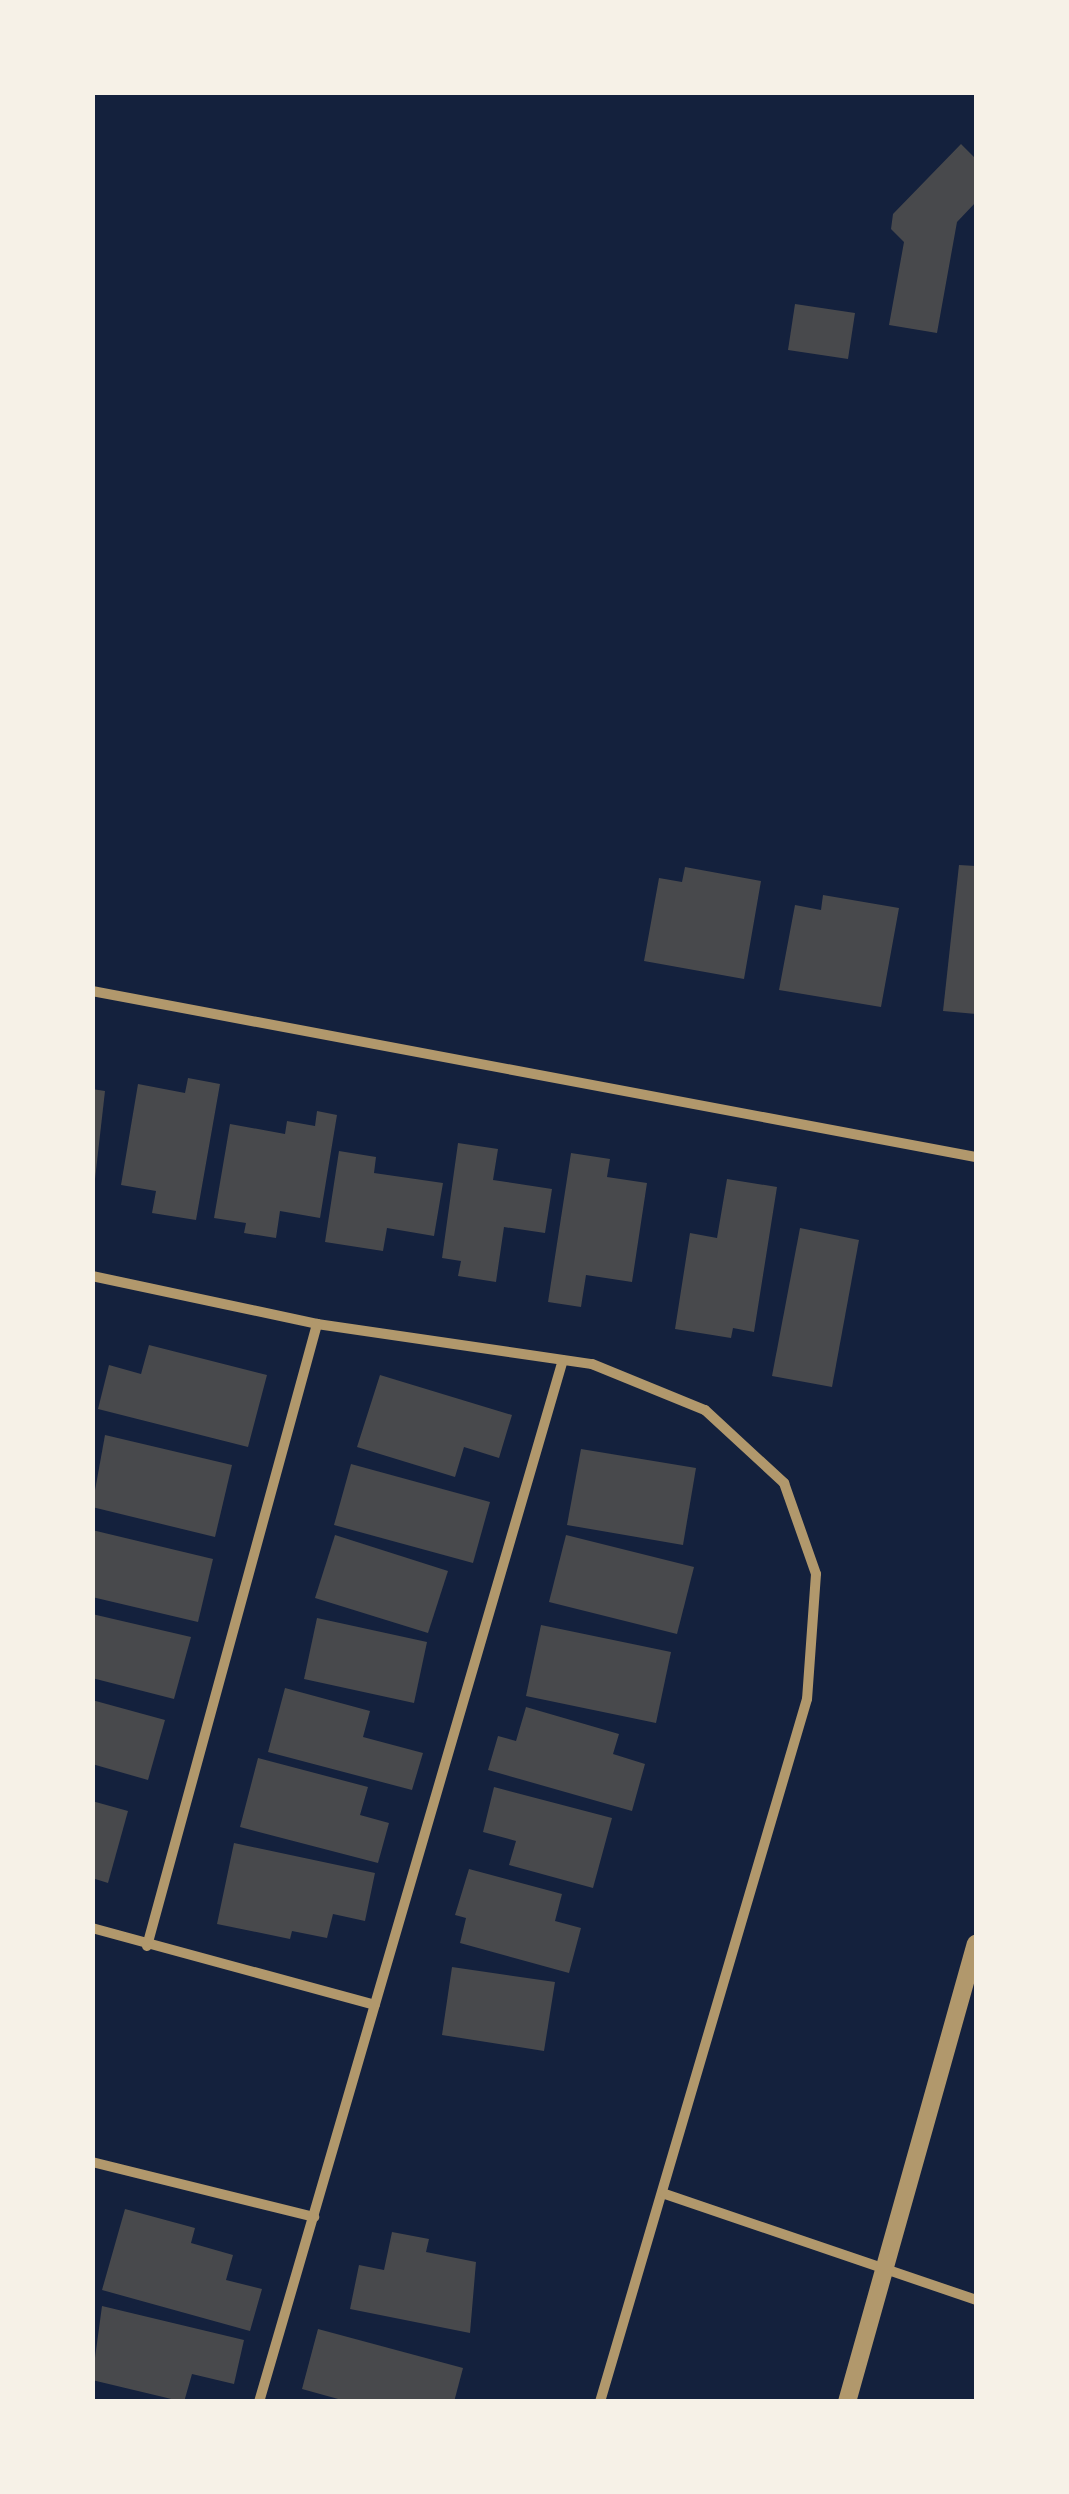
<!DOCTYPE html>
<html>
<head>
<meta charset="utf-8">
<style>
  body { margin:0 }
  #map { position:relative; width:1069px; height:2494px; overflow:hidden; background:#14213d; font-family:Arial,sans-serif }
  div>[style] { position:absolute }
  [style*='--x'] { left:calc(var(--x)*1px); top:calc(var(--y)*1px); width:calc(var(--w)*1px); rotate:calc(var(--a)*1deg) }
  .building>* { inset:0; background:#48494c }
  .minor>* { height:10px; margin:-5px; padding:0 5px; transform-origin:5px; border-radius:5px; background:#b1986c }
  .tertiary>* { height:18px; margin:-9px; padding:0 9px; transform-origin:9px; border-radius:9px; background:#b1986c }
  span { translate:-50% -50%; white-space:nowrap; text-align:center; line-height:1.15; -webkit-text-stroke:10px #f6f1e7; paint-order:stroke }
  .frame { position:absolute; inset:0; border:95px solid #f6f1e7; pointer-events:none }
</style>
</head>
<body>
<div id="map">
  <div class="building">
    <i style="clip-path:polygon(961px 144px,976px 159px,976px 202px,957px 222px,937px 333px,889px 325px,904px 242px,891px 229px,893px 214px)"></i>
    <i style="clip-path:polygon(795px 304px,855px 313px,848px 359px,788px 350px)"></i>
    <i style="clip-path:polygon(959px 865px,976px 866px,976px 1014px,943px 1011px)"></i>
    <i style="clip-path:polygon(685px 867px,761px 881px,744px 979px,644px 961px,659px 878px,682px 882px)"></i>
    <i style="clip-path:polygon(823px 895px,899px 908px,881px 1007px,779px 990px,795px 905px,821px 910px)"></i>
    <i style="clip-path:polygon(188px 1078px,220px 1084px,196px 1220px,152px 1213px,156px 1191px,121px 1185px,138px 1084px,185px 1093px)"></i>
    <i style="clip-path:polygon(92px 1089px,105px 1091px,95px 1179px,92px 1179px)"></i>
    <i style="clip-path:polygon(317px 1111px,337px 1115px,320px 1218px,280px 1211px,276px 1238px,244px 1233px,246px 1223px,214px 1218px,230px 1124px,285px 1134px,287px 1121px,315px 1126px)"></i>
    <i style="clip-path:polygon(458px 1143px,498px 1149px,493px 1180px,552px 1189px,545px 1233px,504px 1227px,496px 1282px,458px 1276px,461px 1261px,442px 1258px)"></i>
    <i style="clip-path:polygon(339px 1151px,376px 1157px,374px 1173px,443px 1183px,434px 1236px,387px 1228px,383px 1251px,325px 1242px)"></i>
    <i style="clip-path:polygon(571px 1153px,610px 1159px,607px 1177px,647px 1183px,632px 1282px,586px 1275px,581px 1307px,548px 1302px)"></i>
    <i style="clip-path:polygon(727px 1179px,777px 1187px,754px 1332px,733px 1328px,731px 1338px,675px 1329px,690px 1233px,717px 1238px)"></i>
    <i style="clip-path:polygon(800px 1228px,859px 1240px,832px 1387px,772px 1376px)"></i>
    <i style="clip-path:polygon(149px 1345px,267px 1375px,248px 1447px,98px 1409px,109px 1365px,141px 1374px)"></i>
    <i style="clip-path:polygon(380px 1375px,512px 1415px,499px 1458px,464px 1447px,455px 1477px,357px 1447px)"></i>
    <i style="clip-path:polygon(105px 1435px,232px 1465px,215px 1537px,92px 1507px)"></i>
    <i style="clip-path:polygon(581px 1449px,696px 1468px,683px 1545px,567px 1525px)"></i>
    <i style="clip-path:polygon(351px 1464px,490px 1502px,473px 1563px,334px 1525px)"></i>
    <i style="clip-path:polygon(92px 1530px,213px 1559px,198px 1622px,92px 1597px)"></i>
    <i style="clip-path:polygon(335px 1535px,448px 1571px,428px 1633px,315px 1598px)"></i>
    <i style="clip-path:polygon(566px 1535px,694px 1567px,677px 1634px,549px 1602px)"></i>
    <i style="clip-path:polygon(92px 1614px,191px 1637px,174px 1699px,92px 1678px)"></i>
    <i style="clip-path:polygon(317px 1618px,427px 1642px,414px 1703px,304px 1679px)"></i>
    <i style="clip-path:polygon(541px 1625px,671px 1652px,656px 1723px,526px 1696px)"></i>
    <i style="clip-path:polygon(285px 1688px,370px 1711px,363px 1737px,423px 1753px,412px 1790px,268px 1752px)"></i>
    <i style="clip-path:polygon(92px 1700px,165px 1720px,148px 1780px,92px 1764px)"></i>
    <i style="clip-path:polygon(526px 1707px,619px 1734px,613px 1754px,645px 1764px,632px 1811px,488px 1770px,498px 1736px,516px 1741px)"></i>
    <i style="clip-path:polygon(258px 1758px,368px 1787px,360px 1815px,389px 1823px,378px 1863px,240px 1827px)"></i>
    <i style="clip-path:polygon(494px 1787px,612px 1818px,593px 1888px,509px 1865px,516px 1841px,483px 1832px)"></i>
    <i style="clip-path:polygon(92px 1801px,128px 1811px,108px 1883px,92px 1878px)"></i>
    <i style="clip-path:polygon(234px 1843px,375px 1873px,365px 1921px,333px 1914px,327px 1938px,292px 1931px,290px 1939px,217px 1924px)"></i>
    <i style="clip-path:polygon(469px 1869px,562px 1894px,555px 1921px,581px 1928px,569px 1973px,460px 1943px,466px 1918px,455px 1915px)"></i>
    <i style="clip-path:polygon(452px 1967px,555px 1982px,544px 2051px,442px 2035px)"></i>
    <i style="clip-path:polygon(125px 2209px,195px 2228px,191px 2243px,233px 2255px,226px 2280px,262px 2289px,250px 2331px,102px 2290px)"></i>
    <i style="clip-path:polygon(392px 2232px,429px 2239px,426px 2252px,476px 2262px,470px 2333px,350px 2309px,359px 2265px,384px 2270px)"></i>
    <i style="clip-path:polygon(102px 2306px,244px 2340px,234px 2384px,192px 2374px,184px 2402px,92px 2380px)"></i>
    <i style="clip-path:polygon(318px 2329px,463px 2368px,454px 2402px,349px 2402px,302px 2389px)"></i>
  </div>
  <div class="minor">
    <i style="--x:92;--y:991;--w:899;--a:10.64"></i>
    <i style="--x:92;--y:1276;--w:230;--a:12"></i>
    <i style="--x:317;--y:1324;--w:278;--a:8.3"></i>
    <i style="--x:592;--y:1364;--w:122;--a:22.2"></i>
    <i style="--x:705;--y:1410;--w:108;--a:42.7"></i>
    <i style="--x:784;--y:1483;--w:96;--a:70.6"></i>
    <i style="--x:816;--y:1574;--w:125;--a:94.1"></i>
    <i style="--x:807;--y:1699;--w:733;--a:106.41"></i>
    <i style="--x:92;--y:1928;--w:293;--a:15.2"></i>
    <i style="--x:147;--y:1946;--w:645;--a:-74.71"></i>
    <i style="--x:92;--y:2162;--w:229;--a:13.9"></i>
    <i style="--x:665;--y:2194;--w:329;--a:18.8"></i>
    <i style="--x:259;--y:2402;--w:1085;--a:-73.74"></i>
  </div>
  <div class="tertiary">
    <i style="--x:847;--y:2402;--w:476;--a:-74.3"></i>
  </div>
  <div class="frame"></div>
</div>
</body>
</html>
